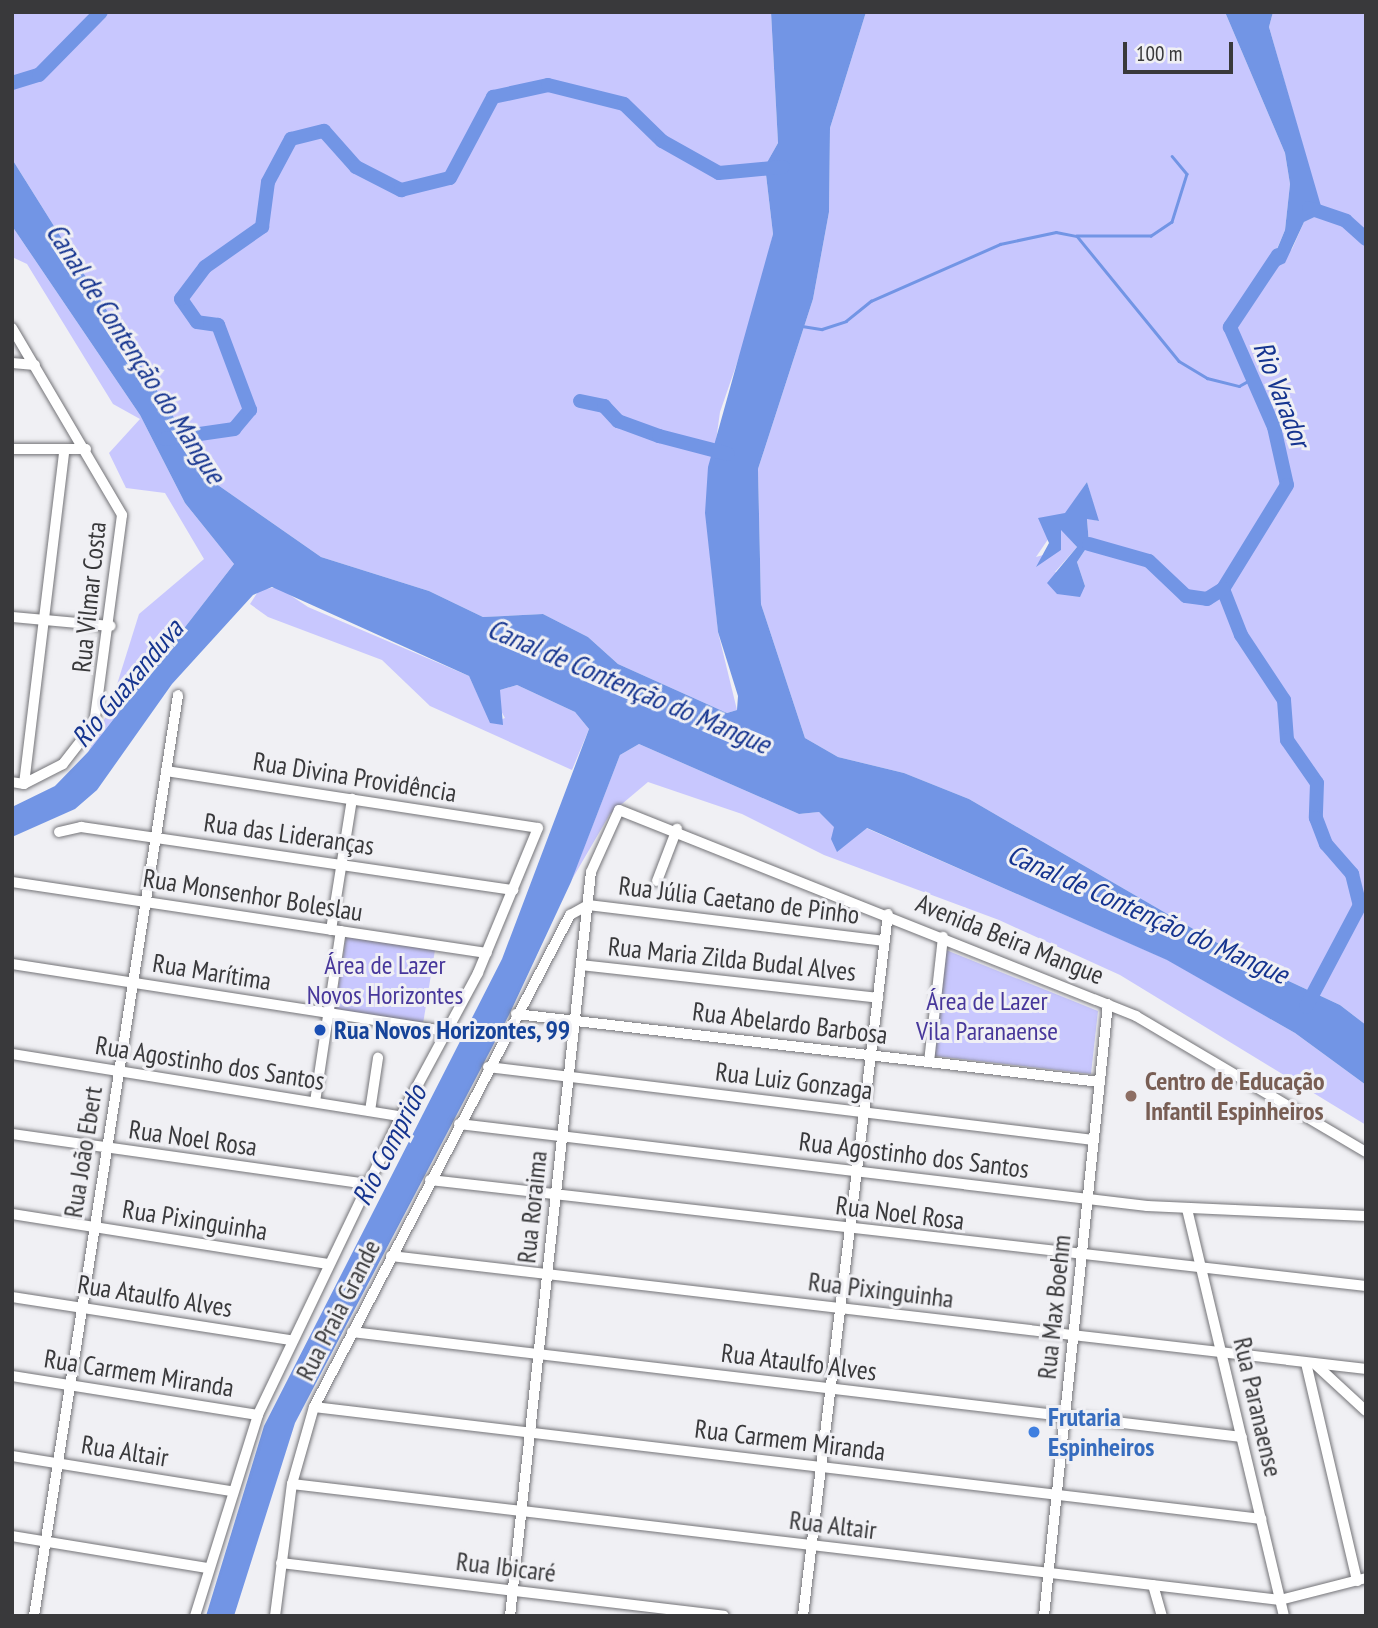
<!DOCTYPE html>
<html>
<head>
<meta charset="utf-8">
<style>
  body { margin:0 }
  #map { position:relative; width:1378px; height:1628px; overflow:hidden; background:#f0f0f4; font-family:"PT Sans Narrow",sans-serif }
  div>[style] { position:absolute }
  [style*='--x'] { left:calc(var(--x)*1px); top:calc(var(--y)*1px); width:calc(var(--w)*1px); rotate:calc(var(--a)*1deg) }
  .green>* { inset:0; background:#c8c7fe }
  .water>* { inset:0; background:#7295e5 }
  .stream>* { height:2.5px; margin:-1.25px; padding:0 1.25px; transform-origin:1.25px; border-radius:1.25px; background:#7295e5 }
  .river>* { height:14px; margin:-7px; padding:0 7px; transform-origin:7px; border-radius:7px; background:#7295e5 }
  .roads { filter:drop-shadow(0 0 2px #747478) drop-shadow(0 0 2px #747478) }
  .minor>* { height:10px; margin:-5px; padding:0 5px; transform-origin:5px; border-radius:5px; background:#fff }
  .dots>* { width:19px; height:19px; translate:-50% -50%; box-sizing:border-box; border:4px solid #f0f0f4; border-radius:50% }
  span { translate:-50% -50%; white-space:nowrap; text-align:center; line-height:1.15; -webkit-text-stroke:6px #f0f0f4; paint-order:stroke }
  .street-label { font-size:26px; color:#39393b }
  .park-label { font-size:26px; color:#47379b }
  .transit-label { font-size:26px; color:#164399; font-weight:700 }
  .left { translate:0 -50%; text-align:left }
  .education-label { font-size:26px; color:#785e54; font-weight:700 }
  .shop-label { font-size:26px; color:#366cbe; font-weight:700 }
  .water-label { font-size:28px; color:#15348f; font-style:italic }
  .frame { position:absolute; inset:0; border:14px solid #39393b; pointer-events:none }
  .scale { position:absolute; left:1123px; top:42px; width:110px; height:32px; box-sizing:border-box; border:4px solid #39393b; border-top:0; padding-left:9px; font-size:21px; line-height:24px; white-space:nowrap; color:#39393b; -webkit-text-stroke:5px #f0f0f4; paint-order:stroke }
</style>
</head>
<body>
<div id="map">
  <div class="green">
    <i style="clip-path:polygon(12px 12px,771px 12px,778px 143px,765px 166px,773px 234px,754px 314px,720px 412px,706px 513px,718px 632px,737px 710px,727px 713px,618px 664px,588px 637px,543px 614px,483px 617px,429px 591px,321px 557px,215px 483px,12px 159px)"></i>
    <i style="clip-path:polygon(evenodd,866px 12px,1225px 12px,1285px 153px,1290px 184px,1285px 230px,1268px 270px,1292px 249px,1304px 222px,1322px 213px,1269px 27px,1273px 12px,1366px 12px,1366px 1025px,1340px 1005px,1259px 967px,969px 799px,904px 773px,838px 757px,805px 738px,761px 604px,758px 469px,813px 299px,829px 212px,830px 128px,866px 12px,1087px 482px,1098px 521px,1087px 518px,1089px 544px,1077px 562px,1085px 586px,1055px 572px,1077px 547px,1061px 529px,1061px 550px,1036px 557px,1087px 482px)"></i>
    <i style="clip-path:polygon(12px 226px,140px 415px,185px 503px,234px 564px,88px 752px,109px 710px,139px 614px,204px 559px,165px 493px,126px 488px,109px 453px,140px 419px,113px 404px,27px 264px,12px 257px)"></i>
    <i style="clip-path:polygon(278px 587px,308px 607px,469px 676px,491px 723px,505px 718px,497px 704px,500px 690px,517px 685px,575px 712px,589px 729px,572px 770px,430px 706px,382px 660px,268px 617px,250px 604px,259px 590px)"></i>
    <i style="clip-path:polygon(639px 744px,799px 814px,819px 812px,848px 839px,866px 828px,1168px 960px,1295px 1033px,1366px 1085px,1366px 1125px,1120px 975px,999px 920px,824px 855px,742px 814px,648px 782px,610px 814px,571px 881px,620px 755px)"></i>
    <i style="clip-path:polygon(346px 937px,435px 950px,423px 1024px,335px 1010px)"></i>
    <i style="clip-path:polygon(946px 950px,1098px 1011px,1091px 1074px,935px 1056px)"></i>
  </div>
  <div class="water">
    <i style="clip-path:polygon(771px 12px,866px 12px,830px 128px,829px 212px,813px 299px,758px 469px,761px 604px,805px 738px,838px 757px,904px 773px,969px 799px,1259px 967px,1340px 1005px,1366px 1025px,1366px 1085px,1295px 1033px,1167px 960px,867px 828px,837px 852px,831px 839px,834px 827px,819px 812px,799px 814px,639px 744px,620px 755px,571px 882px,509px 1015px,295px 1423px,234px 1616px,206px 1616px,264px 1426px,502px 959px,589px 729px,575px 712px,517px 685px,500px 690px,503px 725px,490px 723px,469px 676px,272px 587px,253px 595px,172px 684px,97px 790px,75px 809px,12px 837px,12px 807px,55px 786px,88px 752px,234px 564px,185px 503px,140px 415px,12px 226px,12px 159px,215px 483px,321px 557px,429px 591px,483px 617px,543px 614px,588px 637px,618px 664px,727px 713px,737px 710px,738px 696px,718px 632px,705px 513px,708px 467px,773px 234px,765px 166px,778px 143px)"></i>
    <i style="clip-path:polygon(1225px 12px,1273px 12px,1269px 27px,1323px 213px,1304px 222px,1285px 263px,1268px 271px,1285px 230px,1290px 184px,1285px 153px)"></i>
    <i style="clip-path:polygon(1087px 482px,1099px 521px,1087px 519px,1089px 544px,1077px 562px,1085px 586px,1080px 597px,1057px 594px,1047px 583px,1077px 547px,1061px 530px,1061px 550px,1036px 567px,1049px 543px,1038px 518px,1065px 513px)"></i>
  </div>
  <div class="stream">
    <i style="--x:1172;--y:156;--w:23;--a:50"></i>
    <i style="--x:1187;--y:174;--w:50;--a:107.4"></i>
    <i style="--x:1172;--y:222;--w:25;--a:146"></i>
    <i style="--x:1151;--y:236;--w:74;--a:180"></i>
    <i style="--x:1077;--y:236;--w:161;--a:50.8"></i>
    <i style="--x:1179;--y:361;--w:33;--a:31"></i>
    <i style="--x:1207;--y:378;--w:33;--a:14"></i>
    <i style="--x:1239;--y:386;--w:13;--a:-29"></i>
    <i style="--x:802;--y:326;--w:20;--a:9"></i>
    <i style="--x:822;--y:329;--w:25;--a:-18"></i>
    <i style="--x:846;--y:321;--w:32;--a:-39"></i>
    <i style="--x:871;--y:301;--w:141;--a:-23.8"></i>
    <i style="--x:1000;--y:244;--w:57;--a:-12.1"></i>
    <i style="--x:1056;--y:232;--w:21;--a:11"></i>
  </div>
  <div class="river">
    <i style="--x:12;--y:83;--w:28;--a:-17"></i>
    <i style="--x:39;--y:75;--w:88;--a:-45.5"></i>
    <i style="--x:1309;--y:208;--w:39;--a:19"></i>
    <i style="--x:1346;--y:221;--w:27;--a:42"></i>
    <i style="--x:1278;--y:255;--w:87;--a:123.7"></i>
    <i style="--x:1230;--y:327;--w:109;--a:66.3"></i>
    <i style="--x:1274;--y:427;--w:59;--a:77.4"></i>
    <i style="--x:1287;--y:485;--w:122;--a:121.6"></i>
    <i style="--x:1223;--y:589;--w:49;--a:68.6"></i>
    <i style="--x:1241;--y:635;--w:78;--a:56.5"></i>
    <i style="--x:1284;--y:700;--w:40;--a:85.7"></i>
    <i style="--x:1287;--y:740;--w:52;--a:55.1"></i>
    <i style="--x:1317;--y:783;--w:35;--a:92"></i>
    <i style="--x:1316;--y:818;--w:28;--a:69"></i>
    <i style="--x:1326;--y:844;--w:40;--a:49"></i>
    <i style="--x:1352;--y:874;--w:32;--a:76"></i>
    <i style="--x:1360;--y:905;--w:115;--a:117.9"></i>
    <i style="--x:580;--y:401;--w:25;--a:12"></i>
    <i style="--x:604;--y:406;--w:21;--a:47"></i>
    <i style="--x:618;--y:421;--w:44;--a:20.1"></i>
    <i style="--x:659;--y:436;--w:71;--a:14.6"></i>
    <i style="--x:165;--y:439;--w:70;--a:-8.2"></i>
    <i style="--x:234;--y:429;--w:25;--a:-50"></i>
    <i style="--x:250;--y:410;--w:91;--a:-110.6"></i>
    <i style="--x:218;--y:325;--w:21;--a:-172"></i>
    <i style="--x:197;--y:322;--w:28;--a:-125"></i>
    <i style="--x:181;--y:299;--w:40;--a:-53"></i>
    <i style="--x:205;--y:267;--w:70;--a:-35.1"></i>
    <i style="--x:262;--y:227;--w:45;--a:-82.4"></i>
    <i style="--x:268;--y:182;--w:49;--a:-61.9"></i>
    <i style="--x:291;--y:139;--w:34;--a:-14"></i>
    <i style="--x:324;--y:131;--w:48;--a:48.4"></i>
    <i style="--x:356;--y:167;--w:51;--a:27.1"></i>
    <i style="--x:401;--y:190;--w:50;--a:-13.8"></i>
    <i style="--x:450;--y:178;--w:92;--a:-62"></i>
    <i style="--x:493;--y:97;--w:56;--a:-12.3"></i>
    <i style="--x:548;--y:85;--w:78;--a:14"></i>
    <i style="--x:624;--y:104;--w:53;--a:44.2"></i>
    <i style="--x:662;--y:141;--w:65;--a:29.3"></i>
    <i style="--x:719;--y:173;--w:64;--a:-5.4"></i>
    <i style="--x:1089;--y:544;--w:62;--a:15.8"></i>
    <i style="--x:1149;--y:561;--w:51;--a:43.4"></i>
    <i style="--x:1186;--y:596;--w:21;--a:8"></i>
    <i style="--x:1207;--y:599;--w:19;--a:-32"></i>
  </div>
  <div class="roads">
    <div class="minor">
      <i style="--x:12;--y:328;--w:217;--a:59.5"></i>
      <i style="--x:122;--y:515;--w:211;--a:97.6"></i>
      <i style="--x:94;--y:724;--w:51;--a:127.8"></i>
      <i style="--x:63;--y:764;--w:44;--a:152.9"></i>
      <i style="--x:24;--y:784;--w:12;--a:-171"></i>
      <i style="--x:12;--y:363;--w:23;--a:5"></i>
      <i style="--x:12;--y:449;--w:74;--a:0"></i>
      <i style="--x:12;--y:617;--w:99;--a:5.2"></i>
      <i style="--x:166;--y:771;--w:376;--a:8.7"></i>
      <i style="--x:538;--y:828;--w:157;--a:112.5"></i>
      <i style="--x:478;--y:973;--w:162;--a:118.3"></i>
      <i style="--x:401;--y:1116;--w:331;--a:115.6"></i>
      <i style="--x:258;--y:1415;--w:211;--a:107.4"></i>
      <i style="--x:24;--y:784;--w:333;--a:-83.1"></i>
      <i style="--x:59;--y:832;--w:23;--a:-13"></i>
      <i style="--x:81;--y:827;--w:437;--a:8.3"></i>
      <i style="--x:657;--y:881;--w:56;--a:-69"></i>
      <i style="--x:12;--y:882;--w:480;--a:8.5"></i>
      <i style="--x:331;--y:930;--w:133;--a:-80.9"></i>
      <i style="--x:12;--y:964;--w:439;--a:8.8"></i>
      <i style="--x:581;--y:965;--w:299;--a:6.3"></i>
      <i style="--x:516;--y:1014;--w:588;--a:6.64"></i>
      <i style="--x:12;--y:1054;--w:394;--a:9.1"></i>
      <i style="--x:929;--y:1062;--w:126;--a:-83.6"></i>
      <i style="--x:488;--y:1067;--w:610;--a:6.87"></i>
      <i style="--x:315;--y:1102;--w:173;--a:-81.4"></i>
      <i style="--x:370;--y:1111;--w:54;--a:-81.4"></i>
      <i style="--x:459;--y:1124;--w:693;--a:6.8"></i>
      <i style="--x:1147;--y:1206;--w:219;--a:2.6"></i>
      <i style="--x:12;--y:1134;--w:359;--a:8"></i>
      <i style="--x:430;--y:1180;--w:942;--a:6.46"></i>
      <i style="--x:1187;--y:1209;--w:418;--a:76.6"></i>
      <i style="--x:12;--y:1214;--w:320;--a:9"></i>
      <i style="--x:391;--y:1256;--w:982;--a:6.61"></i>
      <i style="--x:12;--y:1297;--w:282;--a:8.8"></i>
      <i style="--x:352;--y:1332;--w:896;--a:6.73"></i>
      <i style="--x:1306;--y:1363;--w:224;--a:76.8"></i>
      <i style="--x:1315;--y:1364;--w:69;--a:42.7"></i>
      <i style="--x:12;--y:1376;--w:249;--a:9"></i>
      <i style="--x:314;--y:1407;--w:954;--a:6.74"></i>
      <i style="--x:12;--y:1456;--w:222;--a:9.1"></i>
      <i style="--x:292;--y:1484;--w:995;--a:6.7"></i>
      <i style="--x:1280;--y:1600;--w:89;--a:-14.3"></i>
      <i style="--x:12;--y:1536;--w:199;--a:9.3"></i>
      <i style="--x:281;--y:1563;--w:446;--a:6.8"></i>
      <i style="--x:1153;--y:1585;--w:32;--a:74"></i>
      <i style="--x:34;--y:1616;--w:932;--a:-81.11"></i>
      <i style="--x:275;--y:1616;--w:133;--a:-82.7"></i>
      <i style="--x:292;--y:1484;--w:80;--a:-74.1"></i>
      <i style="--x:314;--y:1407;--w:555;--a:-62.51"></i>
      <i style="--x:570;--y:915;--w:21;--a:-29"></i>
      <i style="--x:588;--y:905;--w:299;--a:6.9"></i>
      <i style="--x:510;--y:1616;--w:748;--a:-83.79"></i>
      <i style="--x:591;--y:872;--w:68;--a:-65.7"></i>
      <i style="--x:619;--y:810;--w:557;--a:21.72"></i>
      <i style="--x:1136;--y:1016;--w:267;--a:30.6"></i>
      <i style="--x:803;--y:1616;--w:707;--a:-83.1"></i>
      <i style="--x:1044;--y:1616;--w:615;--a:-84.03"></i>
    </div>
  </div>
  <div class="dots">
    <i style="left:320px;top:1030px;background:#1a4fb4"></i>
    <i style="left:1131px;top:1096px;background:#8d6e63"></i>
    <i style="left:1034px;top:1432px;background:#3f7fe0"></i>
  </div>
  <div class="street-label">
    <span style="left:89px;top:597px;rotate:-84deg">Rua Vilmar Costa</span>
    <span style="left:355px;top:777px;rotate:9deg">Rua Divina Providência</span>
    <span style="left:289px;top:834px;rotate:8deg">Rua das Lideranças</span>
    <span style="left:253px;top:895px;rotate:9deg">Rua Monsenhor Boleslau</span>
    <span style="left:739px;top:900px;rotate:7deg">Rua Júlia Caetano de Pinho</span>
    <span style="left:1010px;top:939px;rotate:22deg">Avenida Beira Mangue</span>
    <span style="left:732px;top:959px;rotate:6deg">Rua Maria Zilda Budal Alves</span>
    <span style="left:212px;top:972px;rotate:9deg">Rua Marítima</span>
    <span style="left:790px;top:1023px;rotate:7deg">Rua Abelardo Barbosa</span>
    <span style="left:210px;top:1063px;rotate:9deg">Rua Agostinho dos Santos</span>
    <span style="left:794px;top:1081px;rotate:7deg">Rua Luiz Gonzaga</span>
    <span style="left:193px;top:1138px;rotate:8deg">Rua Noel Rosa</span>
    <span style="left:83px;top:1152px;rotate:-81deg">Rua João Ebert</span>
    <span style="left:914px;top:1155px;rotate:7deg">Rua Agostinho dos Santos</span>
    <span style="left:532px;top:1207px;rotate:-84deg">Rua Roraima</span>
    <span style="left:900px;top:1213px;rotate:7deg">Rua Noel Rosa</span>
    <span style="left:195px;top:1220px;rotate:9deg">Rua Pixinguinha</span>
    <span style="left:881px;top:1290px;rotate:7deg">Rua Pixinguinha</span>
    <span style="left:155px;top:1296px;rotate:9deg">Rua Ataulfo Alves</span>
    <span style="left:1054px;top:1307px;rotate:-84deg">Rua Max Boehm</span>
    <span style="left:338px;top:1310px;rotate:-63deg">Rua Praia Grande</span>
    <span style="left:799px;top:1362px;rotate:7deg">Rua Ataulfo Alves</span>
    <span style="left:139px;top:1373px;rotate:9deg">Rua Carmem Miranda</span>
    <span style="left:1258px;top:1407px;rotate:77deg">Rua Paranaense</span>
    <span style="left:790px;top:1440px;rotate:7deg">Rua Carmem Miranda</span>
    <span style="left:125px;top:1451px;rotate:9deg">Rua Altair</span>
    <span style="left:833px;top:1525px;rotate:7deg">Rua Altair</span>
    <span style="left:506px;top:1567px;rotate:7deg">Rua Ibicaré</span>
  </div>
  <div class="park-label">
    <span style="left:385px;top:980px">Área de Lazer<br>Novos Horizontes</span>
    <span style="left:987px;top:1016px">Área de Lazer<br>Vila Paranaense</span>
  </div>
  <div class="transit-label">
    <span class="left" style="left:334px;top:1030px">Rua Novos Horizontes, 99</span>
  </div>
  <div class="education-label">
    <span class="left" style="left:1145px;top:1096px">Centro de Educação<br>Infantil Espinheiros</span>
  </div>
  <div class="shop-label">
    <span class="left" style="left:1048px;top:1432px">Frutaria<br>Espinheiros</span>
  </div>
  <div class="water-label">
    <span style="left:136px;top:353px;rotate:57deg">Canal de Contenção do Mangue</span>
    <span style="left:1282px;top:394px;rotate:69deg">Rio Varador</span>
    <span style="left:127px;top:683px;rotate:-50deg">Rio Guaxanduva</span>
    <span style="left:629px;top:686px;rotate:23deg">Canal de Contenção do Mangue</span>
    <span style="left:1148px;top:914px;rotate:24deg">Canal de Contenção do Mangue</span>
    <span style="left:389px;top:1145px;rotate:-63deg">Rio Comprido</span>
  </div>
  <div class="frame"></div>
  <div class="scale">100 m</div>
</div>
</body>
</html>
